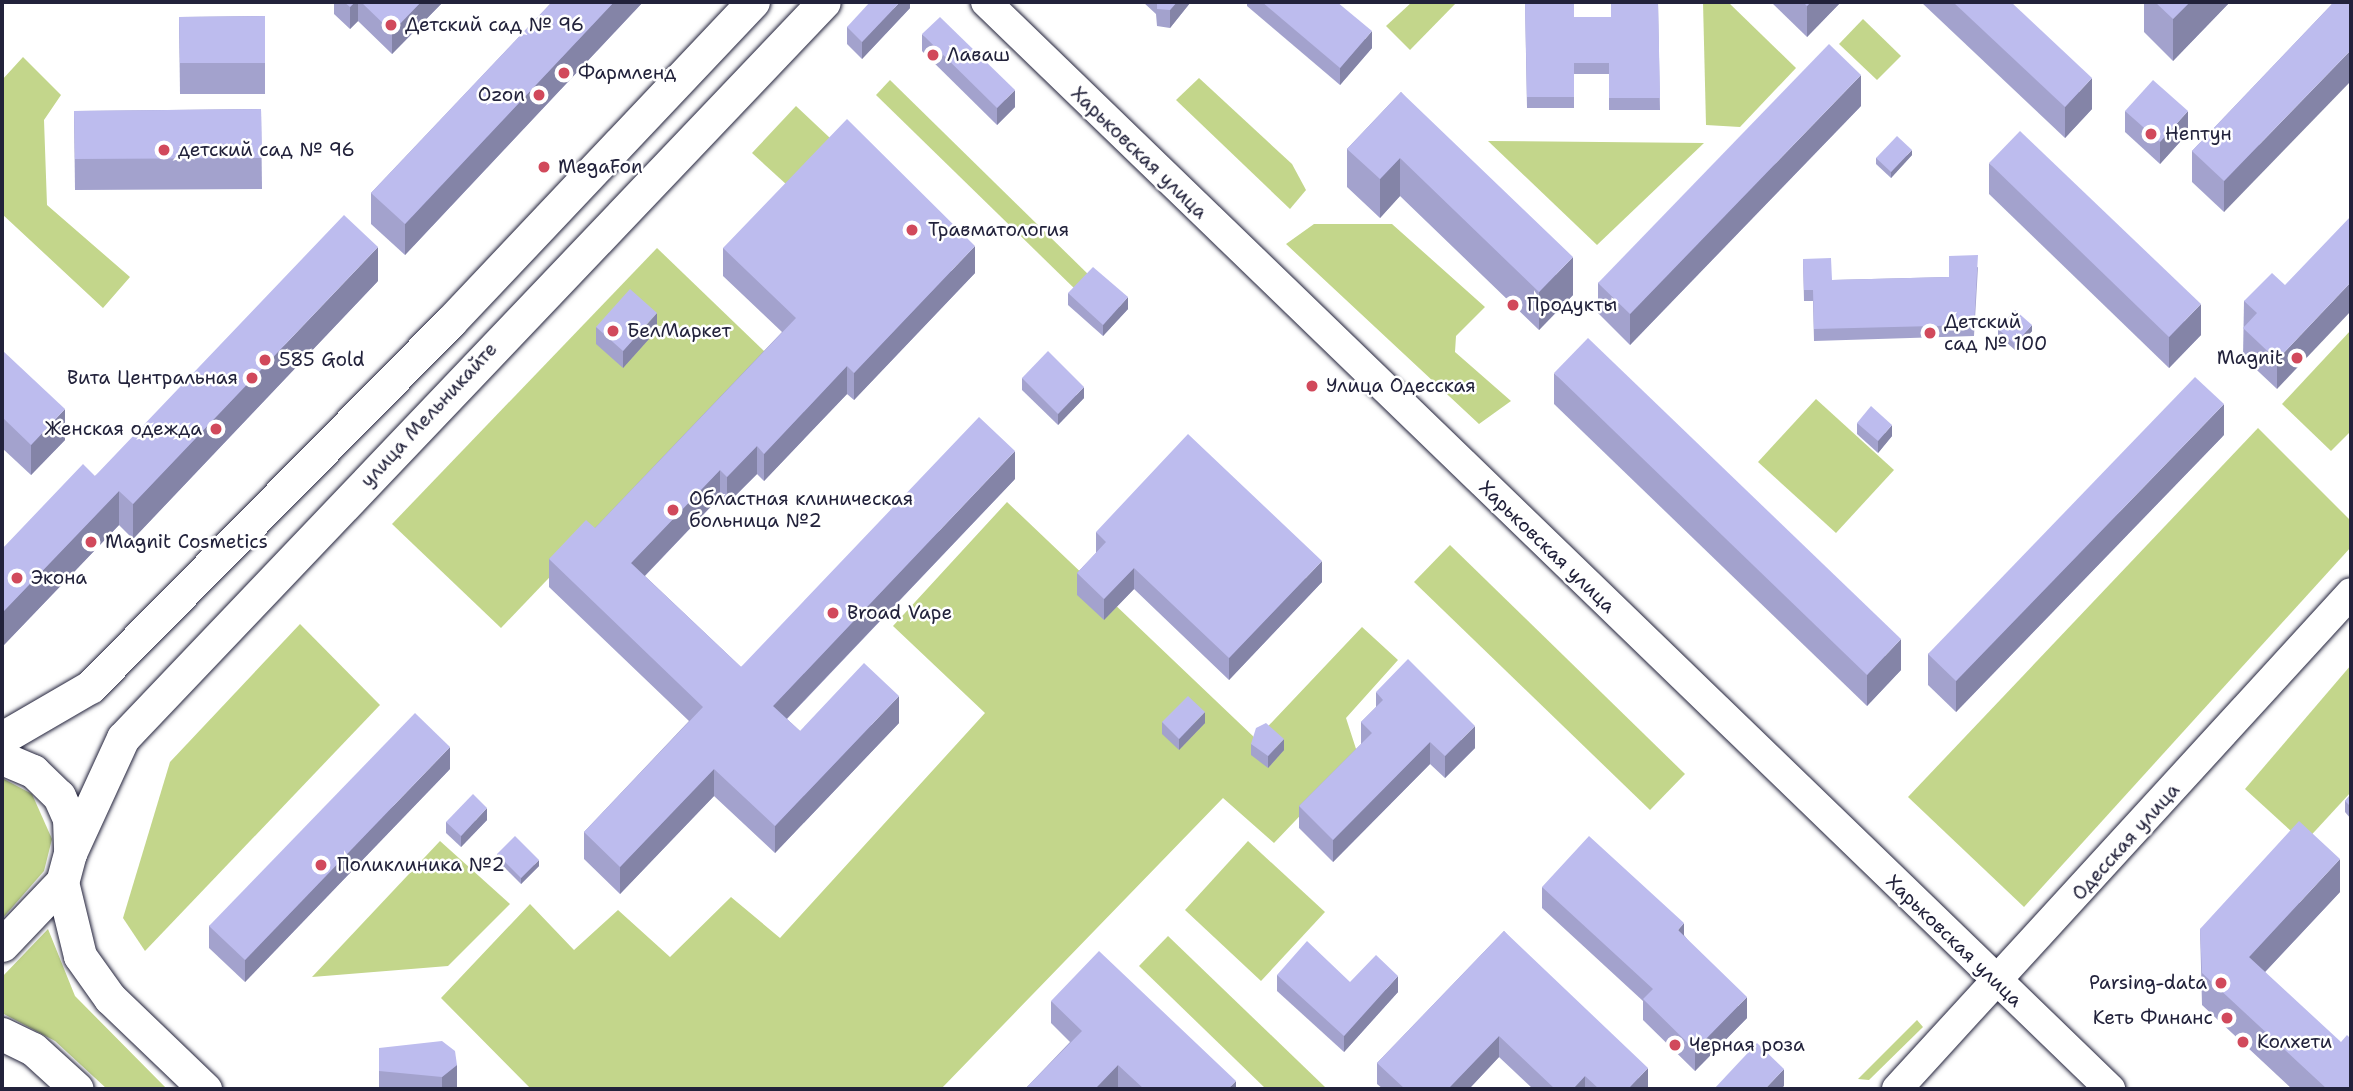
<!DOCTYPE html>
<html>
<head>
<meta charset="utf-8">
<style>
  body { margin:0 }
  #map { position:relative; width:2353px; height:1091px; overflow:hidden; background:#fff; font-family:"Shantell Sans",sans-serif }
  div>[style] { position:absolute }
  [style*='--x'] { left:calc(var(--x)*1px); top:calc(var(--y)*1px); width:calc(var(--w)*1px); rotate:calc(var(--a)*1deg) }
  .green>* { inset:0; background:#c3d68b }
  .roads { filter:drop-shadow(0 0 2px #22223b) drop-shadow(0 0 2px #22223b) }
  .tertiary>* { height:30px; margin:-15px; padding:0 15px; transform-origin:15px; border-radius:15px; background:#fff }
  .secondary>* { height:33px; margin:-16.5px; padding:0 16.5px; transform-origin:16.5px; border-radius:16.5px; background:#fff }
  .wall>* { inset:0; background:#a3a2cd }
  .shaded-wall>* { inset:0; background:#8484a7 }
  .building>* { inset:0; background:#bdbcee }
  .dots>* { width:19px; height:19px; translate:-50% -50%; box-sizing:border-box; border:4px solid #fff; border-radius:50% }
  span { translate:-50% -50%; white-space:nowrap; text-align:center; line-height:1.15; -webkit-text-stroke:5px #fff; paint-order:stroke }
  .poi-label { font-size:19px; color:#22223b }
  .left { translate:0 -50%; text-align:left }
  .right { translate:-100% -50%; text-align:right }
  .street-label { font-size:19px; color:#22223b }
  .frame { position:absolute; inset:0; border:4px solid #22223b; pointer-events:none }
</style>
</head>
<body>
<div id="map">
  <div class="green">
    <i style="clip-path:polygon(1412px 2px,1457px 2px,1410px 50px,1386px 26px)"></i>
    <i style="clip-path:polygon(1703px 2px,1728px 2px,1796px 68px,1740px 127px,1706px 125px)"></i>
    <i style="clip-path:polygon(1863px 19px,1901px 56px,1877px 80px,1839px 44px)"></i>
    <i style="clip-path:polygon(23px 57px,61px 95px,44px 120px,47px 205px,130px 277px,103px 308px,2px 214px,2px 80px)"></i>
    <i style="clip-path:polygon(1199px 78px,1292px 164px,1306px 190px,1290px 209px,1176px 100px)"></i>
    <i style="clip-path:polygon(890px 80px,1093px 279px,1079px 293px,876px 95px)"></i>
    <i style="clip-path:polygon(796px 106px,830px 138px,787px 185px,752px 153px)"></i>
    <i style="clip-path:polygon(1488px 141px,1704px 143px,1597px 245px)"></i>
    <i style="clip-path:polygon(1314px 224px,1392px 224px,1485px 307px,1456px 336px,1455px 352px,1511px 401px,1479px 424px,1286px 244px)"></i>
    <i style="clip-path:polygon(657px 248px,765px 352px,501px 628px,392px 524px)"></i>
    <i style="clip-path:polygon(2351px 330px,2351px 431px,2331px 451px,2282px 404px)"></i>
    <i style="clip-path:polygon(1816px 399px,1894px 470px,1836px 533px,1758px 462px)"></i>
    <i style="clip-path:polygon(2258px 428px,2351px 521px,2351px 547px,2024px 907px,1908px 797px)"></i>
    <i style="clip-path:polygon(1007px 502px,1256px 739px,1362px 627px,1398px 660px,1346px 718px,1358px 755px,1274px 843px,1223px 798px,941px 1089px,531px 1089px,441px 998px,530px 904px,574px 950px,618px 910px,670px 957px,731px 897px,780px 938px,985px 713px,893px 626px)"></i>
    <i style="clip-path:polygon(1450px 545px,1685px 774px,1650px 810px,1414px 582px)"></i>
    <i style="clip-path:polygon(300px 624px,380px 705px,145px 951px,123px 918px,170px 762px)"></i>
    <i style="clip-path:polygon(2351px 665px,2351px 792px,2304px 843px,2245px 789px)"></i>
    <i style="clip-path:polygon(2px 778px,32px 794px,52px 839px,44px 871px,2px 919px)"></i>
    <i style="clip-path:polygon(440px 841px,510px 904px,448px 966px,312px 977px)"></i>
    <i style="clip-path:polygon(1248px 841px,1325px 912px,1261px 981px,1185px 910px)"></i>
    <i style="clip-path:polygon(48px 929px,75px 996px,167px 1089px,107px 1089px,55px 1041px,2px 1013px,2px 977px)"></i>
    <i style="clip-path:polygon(1168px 936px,1325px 1087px,1323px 1089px,1266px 1089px,1139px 966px)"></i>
    <i style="clip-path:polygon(1917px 1020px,1923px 1027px,1869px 1080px,1858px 1079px)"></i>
  </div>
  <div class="roads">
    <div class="tertiary">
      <i style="--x:986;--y:2;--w:1564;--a:44.04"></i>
      <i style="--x:1897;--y:1089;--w:672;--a:-47.53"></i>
    </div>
    <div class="secondary">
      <i style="--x:2;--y:738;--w:102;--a:-30.1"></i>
      <i style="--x:90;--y:687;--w:513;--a:-45.4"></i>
      <i style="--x:450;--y:322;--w:441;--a:-46.6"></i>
      <i style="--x:2;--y:758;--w:34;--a:23"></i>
      <i style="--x:33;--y:771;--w:36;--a:44"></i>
      <i style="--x:59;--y:796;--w:24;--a:66"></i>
      <i style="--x:69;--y:818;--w:35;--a:88"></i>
      <i style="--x:70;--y:853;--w:30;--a:105"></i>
      <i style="--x:62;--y:882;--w:87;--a:133.6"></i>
      <i style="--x:70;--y:853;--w:127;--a:-65.3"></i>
      <i style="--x:123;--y:738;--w:1016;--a:-46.4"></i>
      <i style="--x:62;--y:882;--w:76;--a:76.3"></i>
      <i style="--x:80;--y:956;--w:52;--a:54.5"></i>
      <i style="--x:110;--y:998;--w:132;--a:43.8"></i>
      <i style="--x:2;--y:1034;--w:34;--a:26"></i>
      <i style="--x:33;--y:1049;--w:59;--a:42.3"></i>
    </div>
  </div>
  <div class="wall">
    <i style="clip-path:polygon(334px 2px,443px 2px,392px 54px,358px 21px,350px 29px,334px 14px)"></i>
    <i style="clip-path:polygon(552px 2px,643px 2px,405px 255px,371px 224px,371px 193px)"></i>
    <i style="clip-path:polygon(910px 2px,910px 8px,862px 59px,847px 44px,847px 27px)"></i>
    <i style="clip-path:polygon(1143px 2px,1190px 2px,1190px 3px,1170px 28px,1157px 26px,1156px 14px)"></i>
    <i style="clip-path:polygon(1247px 2px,1337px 2px,1372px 48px,1340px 85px,1247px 6px)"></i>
    <i style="clip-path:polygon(1525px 2px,1574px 17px,1611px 17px,1658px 2px,1660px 110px,1609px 110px,1609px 74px,1574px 74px,1574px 108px,1527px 108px)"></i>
    <i style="clip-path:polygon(1771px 2px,1841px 2px,1807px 37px)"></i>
    <i style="clip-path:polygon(1921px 2px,2011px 2px,2092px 109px,2065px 138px)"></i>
    <i style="clip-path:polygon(2144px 2px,2230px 2px,2173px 61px,2144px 32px)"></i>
    <i style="clip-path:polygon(2334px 2px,2224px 212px,2192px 182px,2192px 151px)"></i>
    <i style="clip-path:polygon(265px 16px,265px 94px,180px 94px,179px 17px)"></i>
    <i style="clip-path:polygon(922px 34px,1015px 107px,997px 125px,922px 51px)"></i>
    <i style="clip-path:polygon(1401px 92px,1573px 295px,1539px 330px,1400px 196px,1380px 218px,1347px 187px,1347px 149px)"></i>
    <i style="clip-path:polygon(1861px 106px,1630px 345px,1598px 313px,1598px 283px)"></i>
    <i style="clip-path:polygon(261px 109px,262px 189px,75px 190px,74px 111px)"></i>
    <i style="clip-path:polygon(2125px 111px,2188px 133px,2160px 164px,2125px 132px)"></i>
    <i style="clip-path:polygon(1912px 155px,1891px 178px,1876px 164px,1876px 158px)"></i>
    <i style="clip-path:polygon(1989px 163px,2201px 335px,2169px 368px,1989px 194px)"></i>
    <i style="clip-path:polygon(723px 248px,975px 273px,854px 400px,847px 394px,764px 481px,757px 474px,727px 504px,720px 497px,645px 576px,741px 667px,1015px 479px,787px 719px,800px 731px,899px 723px,775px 853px,714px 796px,620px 894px,584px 859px,584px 832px,689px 721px,549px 587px,549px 559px,595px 528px,782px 332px,723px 276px)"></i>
    <i style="clip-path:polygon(1803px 259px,1832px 280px,1949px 277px,1978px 267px,1974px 336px,1814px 341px,1813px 301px,1804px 301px)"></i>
    <i style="clip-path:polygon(378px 281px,133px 539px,119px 525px,2px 647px,2px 549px,95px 476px)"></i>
    <i style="clip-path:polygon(2285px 285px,2277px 389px,2243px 357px,2244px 301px)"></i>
    <i style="clip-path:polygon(1068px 293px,1128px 309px,1103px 336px,1068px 305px)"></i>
    <i style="clip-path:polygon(596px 327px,657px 330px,623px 368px,596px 344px)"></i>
    <i style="clip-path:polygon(1998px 329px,2032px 331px,2015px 350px,1998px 335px)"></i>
    <i style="clip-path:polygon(2px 350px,65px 440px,31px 475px,2px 448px)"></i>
    <i style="clip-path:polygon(1554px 373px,1901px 670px,1867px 706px,1554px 404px)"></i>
    <i style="clip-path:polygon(1022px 378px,1084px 398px,1058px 425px,1022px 390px)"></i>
    <i style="clip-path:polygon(1857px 423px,1892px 436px,1878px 453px,1857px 434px)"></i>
    <i style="clip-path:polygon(2224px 435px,1956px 712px,1928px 685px,1928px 654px)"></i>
    <i style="clip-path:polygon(1096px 532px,1322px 582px,1229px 680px,1134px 589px,1104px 620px,1077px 595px,1077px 573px,1096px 553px)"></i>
    <i style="clip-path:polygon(1376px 692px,1475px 748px,1445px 778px,1430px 764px,1333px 862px,1299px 828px,1299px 806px,1361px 744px,1361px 722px,1376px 707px)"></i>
    <i style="clip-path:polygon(1162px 722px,1205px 723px,1179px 750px,1162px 734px)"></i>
    <i style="clip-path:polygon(1251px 744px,1284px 750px,1268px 768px,1251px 755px)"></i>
    <i style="clip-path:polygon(450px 769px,245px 982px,209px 948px,209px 926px)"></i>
    <i style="clip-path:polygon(2351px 794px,2351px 819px,2345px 812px,2345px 801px)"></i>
    <i style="clip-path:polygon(487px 820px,461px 847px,446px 833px,446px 822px)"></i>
    <i style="clip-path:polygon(497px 854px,539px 866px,521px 884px,497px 860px)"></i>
    <i style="clip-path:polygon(1542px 887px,1684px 935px,1747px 1018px,1695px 1071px,1643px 1020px,1643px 1001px,1542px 908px)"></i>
    <i style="clip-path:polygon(2340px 892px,2265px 972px,2351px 1089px,2292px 1089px,2202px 1005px,2200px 929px)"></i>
    <i style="clip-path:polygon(1504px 931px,1648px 1089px,1533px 1089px,1499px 1057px,1469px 1089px,1383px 1089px,1377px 1084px,1377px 1063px)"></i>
    <i style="clip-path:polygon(1277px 975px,1350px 982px,1398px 992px,1344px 1052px,1277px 991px)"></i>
    <i style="clip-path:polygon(1051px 1001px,1236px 1089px,1120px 1089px,1118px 1087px,1116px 1089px,1025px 1089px,1070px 1042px,1051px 1023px)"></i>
    <i style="clip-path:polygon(379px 1048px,457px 1065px,457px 1087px,454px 1089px,379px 1089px)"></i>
  </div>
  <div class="shaded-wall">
    <i style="clip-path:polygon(355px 2px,358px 2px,358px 21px,350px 29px,350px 7px)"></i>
    <i style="clip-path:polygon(421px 2px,443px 2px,392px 54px,392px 32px)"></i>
    <i style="clip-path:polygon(614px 2px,643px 2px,405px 255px,405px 224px)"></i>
    <i style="clip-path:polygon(900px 2px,910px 2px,910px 8px,862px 59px,862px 42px)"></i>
    <i style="clip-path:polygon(1177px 2px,1190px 2px,1190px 3px,1170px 28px,1170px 10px)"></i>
    <i style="clip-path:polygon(1811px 2px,1841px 2px,1807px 37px,1807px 6px)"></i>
    <i style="clip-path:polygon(2190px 2px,2230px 2px,2173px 61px,2173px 19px)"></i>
    <i style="clip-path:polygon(1372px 31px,1372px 48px,1340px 85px,1340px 68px)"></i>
    <i style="clip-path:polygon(2351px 50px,2351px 81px,2224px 212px,2224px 181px)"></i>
    <i style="clip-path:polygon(1861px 75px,1861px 106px,1630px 345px,1630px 314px)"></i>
    <i style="clip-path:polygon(2092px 78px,2092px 109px,2065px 138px,2065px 107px)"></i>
    <i style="clip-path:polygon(1015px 90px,1015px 107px,997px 125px,997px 108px)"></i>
    <i style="clip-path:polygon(2188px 111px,2188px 133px,2160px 164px,2160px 142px)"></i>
    <i style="clip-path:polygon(1912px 150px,1912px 155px,1891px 178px,1891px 172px)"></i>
    <i style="clip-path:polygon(1400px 158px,1400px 196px,1380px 218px,1380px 179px)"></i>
    <i style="clip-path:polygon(975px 246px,975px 273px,854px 400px,854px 373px)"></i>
    <i style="clip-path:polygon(378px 247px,378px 281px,133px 539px,133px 504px)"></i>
    <i style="clip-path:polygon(1573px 257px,1573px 295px,1539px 330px,1539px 292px)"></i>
    <i style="clip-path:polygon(2351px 282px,2351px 311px,2277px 389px,2277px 360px)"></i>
    <i style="clip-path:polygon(1128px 297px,1128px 309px,1103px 336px,1103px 325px)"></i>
    <i style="clip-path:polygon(2201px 304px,2201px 335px,2169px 368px,2169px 337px)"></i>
    <i style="clip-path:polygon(657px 313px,657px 330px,623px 368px,623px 351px)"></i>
    <i style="clip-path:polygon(2032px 325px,2032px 331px,2015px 350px,2015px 344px)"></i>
    <i style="clip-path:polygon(847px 366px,847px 394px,764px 481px,764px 454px)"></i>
    <i style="clip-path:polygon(1084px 387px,1084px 398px,1058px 425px,1058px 414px)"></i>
    <i style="clip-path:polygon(2224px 404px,2224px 435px,1956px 712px,1956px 681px)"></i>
    <i style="clip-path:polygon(65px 409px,65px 440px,31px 475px,31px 445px)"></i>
    <i style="clip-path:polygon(1892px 425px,1892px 436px,1878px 453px,1878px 441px)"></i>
    <i style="clip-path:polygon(757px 446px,757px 474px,727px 504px,727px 477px)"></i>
    <i style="clip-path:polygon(1015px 451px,1015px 479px,773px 733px,773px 706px)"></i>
    <i style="clip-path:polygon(720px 470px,720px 497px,631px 590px,631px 563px)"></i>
    <i style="clip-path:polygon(119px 491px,119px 525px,2px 647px,2px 613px)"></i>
    <i style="clip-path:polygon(1322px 561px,1322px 582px,1229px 680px,1229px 658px)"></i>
    <i style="clip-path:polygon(1134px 568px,1134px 589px,1104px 620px,1104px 599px)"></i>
    <i style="clip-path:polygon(1901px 639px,1901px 670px,1867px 706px,1867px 675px)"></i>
    <i style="clip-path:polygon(899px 696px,899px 723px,775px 853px,775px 826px)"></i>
    <i style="clip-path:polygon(1205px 712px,1205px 723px,1179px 750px,1179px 739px)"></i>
    <i style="clip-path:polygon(1475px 726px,1475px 748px,1445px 778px,1445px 756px)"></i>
    <i style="clip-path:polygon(1284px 739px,1284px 750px,1268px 768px,1268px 756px)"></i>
    <i style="clip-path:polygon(1430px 742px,1430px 764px,1333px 862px,1333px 840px)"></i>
    <i style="clip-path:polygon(450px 747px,450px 769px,245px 982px,245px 960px)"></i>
    <i style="clip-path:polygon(714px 769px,714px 796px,620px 894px,620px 867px)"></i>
    <i style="clip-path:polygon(487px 808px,487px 820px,461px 847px,461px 836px)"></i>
    <i style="clip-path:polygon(2340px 859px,2340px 892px,2249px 989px,2249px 957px)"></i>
    <i style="clip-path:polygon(539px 860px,539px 866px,521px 884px,521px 878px)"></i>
    <i style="clip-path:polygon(1684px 923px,1684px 945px,1678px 930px)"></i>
    <i style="clip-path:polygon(1398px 976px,1398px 992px,1344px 1052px,1344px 1036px)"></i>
    <i style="clip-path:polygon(1747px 997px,1747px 1018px,1695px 1071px,1695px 1050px)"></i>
    <i style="clip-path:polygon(1499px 1036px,1499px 1057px,1469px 1089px,1448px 1089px)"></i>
    <i style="clip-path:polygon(457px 1065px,457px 1087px,454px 1089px,442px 1089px,442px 1077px)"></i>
    <i style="clip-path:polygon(1118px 1065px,1118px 1087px,1116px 1089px,1095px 1089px)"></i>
    <i style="clip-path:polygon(1648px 1068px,1648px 1089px,1628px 1089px)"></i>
    <i style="clip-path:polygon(1784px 1069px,1784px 1086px,1781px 1089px,1765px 1089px)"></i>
    <i style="clip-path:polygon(1585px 1076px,1585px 1089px,1573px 1089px)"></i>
    <i style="clip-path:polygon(1236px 1081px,1236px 1089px,1228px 1089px)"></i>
  </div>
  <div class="building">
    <i style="clip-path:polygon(344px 2px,355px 2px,350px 7px)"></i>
    <i style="clip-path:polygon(361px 2px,421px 2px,392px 32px)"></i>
    <i style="clip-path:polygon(552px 2px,614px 2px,405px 224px,371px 193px)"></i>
    <i style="clip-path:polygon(870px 2px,900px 2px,862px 42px,847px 27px)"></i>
    <i style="clip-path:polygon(1157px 2px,1177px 2px,1170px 10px,1157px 9px)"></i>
    <i style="clip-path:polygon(1262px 2px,1337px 2px,1372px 31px,1340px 68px)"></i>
    <i style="clip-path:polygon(1525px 2px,1574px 2px,1574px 17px,1611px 17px,1611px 2px,1658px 2px,1660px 98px,1609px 98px,1609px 63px,1574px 63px,1574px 97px,1527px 97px)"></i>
    <i style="clip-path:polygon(1803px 2px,1811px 2px,1807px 6px)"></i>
    <i style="clip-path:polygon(1953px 2px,2011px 2px,2092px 78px,2065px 107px)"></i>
    <i style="clip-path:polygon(2155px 2px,2190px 2px,2173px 19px)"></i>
    <i style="clip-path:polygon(2334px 2px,2351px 2px,2351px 50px,2224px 181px,2192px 151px)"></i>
    <i style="clip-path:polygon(265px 16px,265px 63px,180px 63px,179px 17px)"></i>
    <i style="clip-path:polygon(940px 17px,1015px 90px,997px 108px,922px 34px)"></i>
    <i style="clip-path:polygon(1829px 44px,1861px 75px,1630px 314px,1598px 283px)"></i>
    <i style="clip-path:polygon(2153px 80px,2188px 111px,2160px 142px,2125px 111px)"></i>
    <i style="clip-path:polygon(1401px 92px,1573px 257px,1539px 292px,1400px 158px,1380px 179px,1347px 149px)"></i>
    <i style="clip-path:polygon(261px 109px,262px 158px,75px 159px,74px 111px)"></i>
    <i style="clip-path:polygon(847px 119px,975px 246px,854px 373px,847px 366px,764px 454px,757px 446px,727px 477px,720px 470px,631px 563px,741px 667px,979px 417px,1015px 451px,773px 706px,800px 731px,864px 663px,899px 696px,775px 826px,714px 769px,620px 867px,584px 832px,703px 707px,549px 559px,586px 520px,595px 528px,796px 318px,723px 248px)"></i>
    <i style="clip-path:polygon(2020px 131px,2201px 304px,2169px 337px,1989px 163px)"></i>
    <i style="clip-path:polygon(1897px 136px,1912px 150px,1891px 172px,1876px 158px)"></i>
    <i style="clip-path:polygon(344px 215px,378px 247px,133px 504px,119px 491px,2px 613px,2px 549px,83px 464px,95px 476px)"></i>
    <i style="clip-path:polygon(2351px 216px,2351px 282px,2277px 360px,2243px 328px,2257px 313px,2244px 301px,2272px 273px,2285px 285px)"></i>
    <i style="clip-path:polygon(1978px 255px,1974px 325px,1814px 329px,1813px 290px,1804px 290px,1803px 259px,1831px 258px,1832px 280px,1949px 277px,1949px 256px)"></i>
    <i style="clip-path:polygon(1093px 267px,1128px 297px,1103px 325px,1068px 293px)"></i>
    <i style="clip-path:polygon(630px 289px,657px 313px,623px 351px,596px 327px)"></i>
    <i style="clip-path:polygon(2015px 310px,2032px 325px,2015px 344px,1998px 329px)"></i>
    <i style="clip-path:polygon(1588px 338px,1901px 639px,1867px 675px,1554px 373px)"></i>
    <i style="clip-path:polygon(2px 350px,65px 409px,31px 445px,2px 417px)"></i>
    <i style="clip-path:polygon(1048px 351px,1084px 387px,1058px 414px,1022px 378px)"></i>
    <i style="clip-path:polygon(2195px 377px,2224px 404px,1956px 681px,1928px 654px)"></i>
    <i style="clip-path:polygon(1871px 406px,1892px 425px,1878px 441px,1857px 423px)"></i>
    <i style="clip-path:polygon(1188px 434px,1322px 561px,1229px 658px,1134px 568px,1104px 599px,1077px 573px,1106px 542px,1096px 532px)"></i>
    <i style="clip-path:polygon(1408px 659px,1475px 726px,1445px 756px,1430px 742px,1333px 840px,1299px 806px,1372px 733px,1361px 722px,1383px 700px,1376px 692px)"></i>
    <i style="clip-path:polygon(1188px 696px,1205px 712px,1179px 739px,1162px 722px)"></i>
    <i style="clip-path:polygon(415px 713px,450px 747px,245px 960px,209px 926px)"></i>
    <i style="clip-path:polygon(1266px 723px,1284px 739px,1268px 756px,1251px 744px,1256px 728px)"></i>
    <i style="clip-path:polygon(473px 794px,487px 808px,461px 836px,446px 822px)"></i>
    <i style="clip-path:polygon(2351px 794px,2351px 807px,2345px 801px)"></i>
    <i style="clip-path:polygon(2299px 821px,2340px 859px,2249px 957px,2341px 1042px,2347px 1035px,2351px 1039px,2351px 1089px,2327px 1089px,2202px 973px,2200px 929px)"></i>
    <i style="clip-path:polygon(515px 836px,539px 860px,521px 878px,497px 854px)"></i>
    <i style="clip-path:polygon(1589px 836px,1684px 923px,1678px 930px,1747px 997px,1695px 1050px,1643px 999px,1653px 989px,1542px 887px)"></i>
    <i style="clip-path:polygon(1504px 931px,1648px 1068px,1628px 1089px,1599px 1089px,1585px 1076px,1573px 1089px,1555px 1089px,1499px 1036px,1448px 1089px,1405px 1089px,1377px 1063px)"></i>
    <i style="clip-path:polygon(1307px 941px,1350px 982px,1376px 955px,1398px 976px,1344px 1036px,1277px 975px)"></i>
    <i style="clip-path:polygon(1099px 951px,1236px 1081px,1228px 1089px,1144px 1089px,1118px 1065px,1095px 1089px,1025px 1089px,1082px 1031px,1051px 1001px)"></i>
    <i style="clip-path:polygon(442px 1041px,455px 1051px,457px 1065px,442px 1077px,379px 1071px,379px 1048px)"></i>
    <i style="clip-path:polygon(1757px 1043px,1784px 1069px,1765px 1089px,1714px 1089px)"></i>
  </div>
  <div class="dots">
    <i style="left:391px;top:25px;background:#d1495b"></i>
    <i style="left:933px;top:55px;background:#d1495b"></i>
    <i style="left:564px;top:73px;background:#d1495b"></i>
    <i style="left:539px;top:95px;background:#d1495b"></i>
    <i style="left:2151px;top:134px;background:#d1495b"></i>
    <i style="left:164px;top:150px;background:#d1495b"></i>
    <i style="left:544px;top:167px;background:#d1495b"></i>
    <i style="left:912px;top:230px;background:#d1495b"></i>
    <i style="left:1513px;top:305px;background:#d1495b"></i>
    <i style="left:613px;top:331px;background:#d1495b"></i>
    <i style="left:1930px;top:333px;background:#d1495b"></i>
    <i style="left:2297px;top:358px;background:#d1495b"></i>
    <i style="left:265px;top:360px;background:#d1495b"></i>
    <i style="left:252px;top:378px;background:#d1495b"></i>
    <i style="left:1312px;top:386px;background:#d1495b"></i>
    <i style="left:216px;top:429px;background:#d1495b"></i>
    <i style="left:673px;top:510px;background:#d1495b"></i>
    <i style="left:91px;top:542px;background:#d1495b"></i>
    <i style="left:17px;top:578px;background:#d1495b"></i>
    <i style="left:833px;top:613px;background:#d1495b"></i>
    <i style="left:321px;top:865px;background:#d1495b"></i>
    <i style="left:2221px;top:983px;background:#d1495b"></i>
    <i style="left:2227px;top:1018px;background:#d1495b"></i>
    <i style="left:2243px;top:1042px;background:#d1495b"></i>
    <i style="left:1675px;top:1045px;background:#d1495b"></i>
  </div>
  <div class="poi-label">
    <span class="left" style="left:405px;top:25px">Детский сад № 96</span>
    <span class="left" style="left:947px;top:55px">Лаваш</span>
    <span class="left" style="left:578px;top:73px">Фармленд</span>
    <span class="right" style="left:525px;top:95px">Ozon</span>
    <span class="left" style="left:2165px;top:134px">Нептун</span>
    <span class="left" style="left:178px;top:150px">детский сад № 96</span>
    <span class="left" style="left:558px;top:167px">MegaFon</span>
    <span class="left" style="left:928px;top:230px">Травматология</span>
    <span class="left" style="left:1527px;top:305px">Продукты</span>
    <span class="left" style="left:1944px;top:333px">Детский<br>сад № 100</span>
    <span class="left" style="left:627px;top:331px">БелМаркет</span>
    <span class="right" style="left:2283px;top:358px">Magnit</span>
    <span class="left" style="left:279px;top:360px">585 Gold</span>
    <span class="right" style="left:238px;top:378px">Вита Центральная</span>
    <span class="left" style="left:1326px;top:386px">Улица Одесская</span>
    <span class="right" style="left:202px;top:429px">Женская одежда</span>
    <span class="left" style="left:689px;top:510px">Областная клиническая<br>больница №2</span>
    <span class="left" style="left:105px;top:542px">Magnit Cosmetics</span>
    <span class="left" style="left:31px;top:578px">Экона</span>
    <span class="left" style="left:847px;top:613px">Broad Vape</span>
    <span class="left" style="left:337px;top:865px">Поликлиника №2</span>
    <span class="right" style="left:2207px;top:983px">Parsing-data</span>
    <span class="right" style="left:2213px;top:1018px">Кеть Финанс</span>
    <span class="left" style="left:2257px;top:1042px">Колхети</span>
    <span class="left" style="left:1689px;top:1045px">Черная роза</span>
  </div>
  <div class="street-label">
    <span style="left:1139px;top:153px;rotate:44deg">Харьковская улица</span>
    <span style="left:429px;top:415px;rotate:-47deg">улица Мельникайте</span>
    <span style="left:1547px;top:547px;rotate:44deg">Харьковская улица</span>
    <span style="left:2126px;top:842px;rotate:-48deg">Одесская улица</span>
    <span style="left:1954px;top:941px;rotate:44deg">Харьковская улица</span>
  </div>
  <div class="frame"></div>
</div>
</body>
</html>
